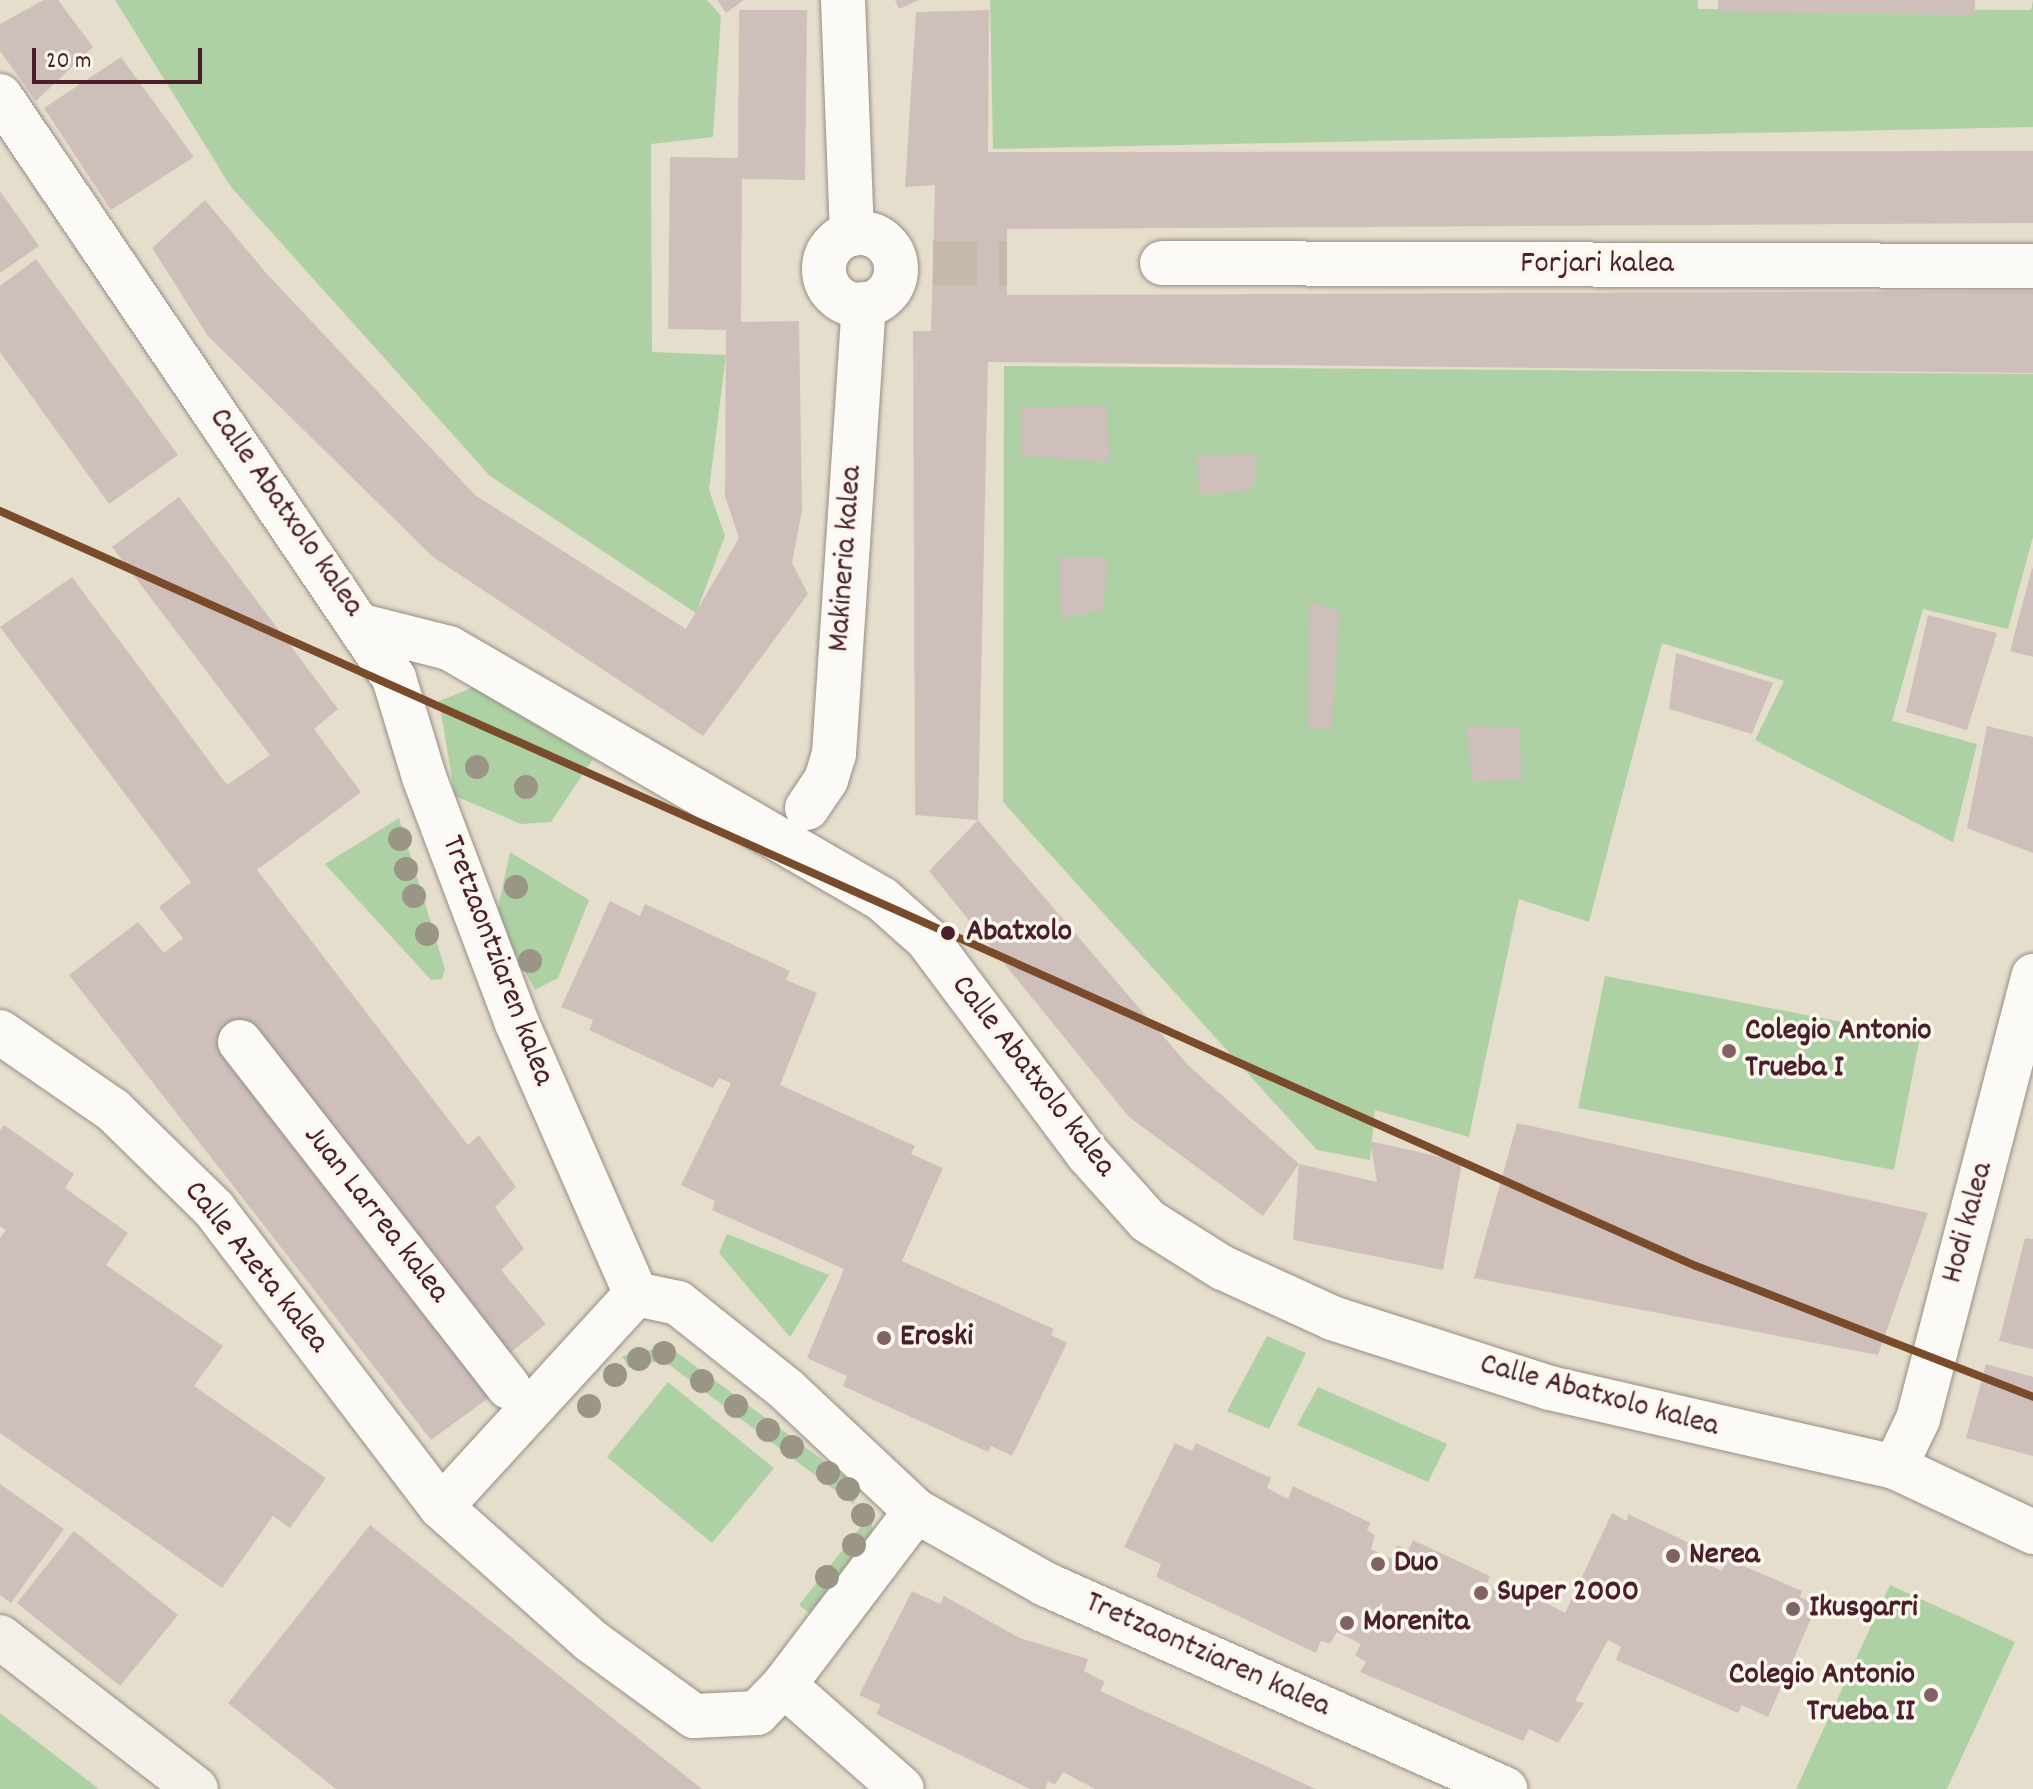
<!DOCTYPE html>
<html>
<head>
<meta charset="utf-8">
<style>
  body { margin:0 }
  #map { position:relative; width:2033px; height:1789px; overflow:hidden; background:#e6decc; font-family:Dekko,sans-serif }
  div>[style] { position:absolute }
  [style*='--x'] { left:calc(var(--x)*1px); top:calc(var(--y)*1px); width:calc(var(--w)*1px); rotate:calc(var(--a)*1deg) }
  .green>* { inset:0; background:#add1a4 }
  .building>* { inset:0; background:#cfbfbb }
  .street-tunnel>* { height:44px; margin-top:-22px; transform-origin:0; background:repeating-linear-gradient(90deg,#c7b8ac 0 44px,transparent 0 66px) }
  .roads { filter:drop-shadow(0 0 2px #978c85) drop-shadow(0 0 2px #978c85) }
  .street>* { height:44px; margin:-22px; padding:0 22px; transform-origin:22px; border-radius:22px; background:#fbfaf7 }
  .street>.ring { margin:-22px; padding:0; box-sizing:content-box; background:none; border:44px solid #fbfaf7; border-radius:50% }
  .secondary>* { height:44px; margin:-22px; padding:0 22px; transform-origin:22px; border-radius:22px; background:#f3f0e9 }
  .metro-1>* { height:8px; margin:-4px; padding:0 4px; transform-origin:4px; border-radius:4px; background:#7a4b2a }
  .trees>* { width:24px; height:24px; margin:-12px; border-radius:50%; background:#9a9584 }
  .dots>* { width:22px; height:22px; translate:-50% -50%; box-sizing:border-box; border:4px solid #fbf7ec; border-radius:50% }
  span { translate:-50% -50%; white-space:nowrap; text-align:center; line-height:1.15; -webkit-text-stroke:7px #fbf7ec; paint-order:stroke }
  .street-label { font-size:32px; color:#4a1f2b }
  .stop-label { font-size:32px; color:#4a1f2b; font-weight:700 }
  .left { translate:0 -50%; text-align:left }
  .poi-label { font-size:32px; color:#4a1f2b; font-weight:700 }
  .right { translate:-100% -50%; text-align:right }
  .scale { position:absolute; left:32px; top:48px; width:170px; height:36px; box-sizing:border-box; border:4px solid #4a1f2b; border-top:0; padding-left:10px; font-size:24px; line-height:28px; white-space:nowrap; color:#4a1f2b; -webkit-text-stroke:6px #fbf7ec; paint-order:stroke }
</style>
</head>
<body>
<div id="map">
  <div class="green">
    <i style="clip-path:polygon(115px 0,707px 0,721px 16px,713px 137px,651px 144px,652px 352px,726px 355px,709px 490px,725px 536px,696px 613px,490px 476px,231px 187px)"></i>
    <i style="clip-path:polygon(990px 0,1698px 0,1698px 9px,2031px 10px,2033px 0,2033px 127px,993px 149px)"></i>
    <i style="clip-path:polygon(1004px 366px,2033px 374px,2033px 537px,2008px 629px,1923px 609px,1892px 721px,1977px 744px,1953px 842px,1755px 740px,1784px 681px,1662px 643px,1589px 922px,1519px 899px,1469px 1137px,1375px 1110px,1370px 1160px,1317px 1150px,1003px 802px)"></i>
    <i style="clip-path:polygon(474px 687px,593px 759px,551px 822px,521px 824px,455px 796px,439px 701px)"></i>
    <i style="clip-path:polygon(399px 818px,445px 969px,442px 979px,431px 980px,325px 864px)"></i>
    <i style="clip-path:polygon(510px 852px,589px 900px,558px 978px,535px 990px,496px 917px)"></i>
    <i style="clip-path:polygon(1605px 976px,1920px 1037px,1894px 1170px,1578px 1108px)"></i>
    <i style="clip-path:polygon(727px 1234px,829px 1275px,790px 1337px,719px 1253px)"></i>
    <i style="clip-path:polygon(1267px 1336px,1306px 1353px,1269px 1429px,1227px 1411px)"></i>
    <i style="clip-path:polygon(668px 1346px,862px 1489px,853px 1504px,663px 1360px,629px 1368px,622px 1356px)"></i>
    <i style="clip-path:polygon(668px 1382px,774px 1468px,712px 1543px,607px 1457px)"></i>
    <i style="clip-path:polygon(1318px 1387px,1447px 1444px,1428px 1482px,1297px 1425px)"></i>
    <i style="clip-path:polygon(871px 1514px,873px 1535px,809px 1613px,799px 1605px)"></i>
    <i style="clip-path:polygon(1890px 1585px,2015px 1642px,1947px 1789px,1796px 1789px)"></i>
    <i style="clip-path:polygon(0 1713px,99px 1789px,0 1789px)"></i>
  </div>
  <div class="building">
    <i style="clip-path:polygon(44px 0,58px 0,93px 47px,36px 101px,0 51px,0 24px)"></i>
    <i style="clip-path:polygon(717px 0,744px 0,726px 13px)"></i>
    <i style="clip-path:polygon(895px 0,919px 0,899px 9px)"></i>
    <i style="clip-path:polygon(1718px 0,1975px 0,1975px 15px,1718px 12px)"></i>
    <i style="clip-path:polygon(739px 10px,807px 10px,805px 180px,742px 179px,741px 322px,799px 321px,802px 510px,792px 563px,808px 594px,703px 736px,433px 557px,208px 336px,152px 248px,205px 200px,267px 274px,475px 495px,686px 629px,739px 538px,725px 496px,726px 330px,668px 329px,670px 157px,738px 158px)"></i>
    <i style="clip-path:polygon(989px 10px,988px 152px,2033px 151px,2033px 223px,1007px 229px,1007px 295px,2033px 291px,2033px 373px,988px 362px,978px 820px,1188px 1065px,1299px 1164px,1263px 1216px,1129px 1117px,929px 871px,978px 820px,915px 815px,913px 331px,931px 331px,935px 185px,905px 187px,916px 12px)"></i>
    <i style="clip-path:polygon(121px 57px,194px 157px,111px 210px,44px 108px)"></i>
    <i style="clip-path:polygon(0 191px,39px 246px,0 273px)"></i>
    <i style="clip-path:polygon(36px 259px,178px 455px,109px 504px,0 352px,0 286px)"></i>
    <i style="clip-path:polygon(1106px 405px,1110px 462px,1022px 456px,1022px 408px)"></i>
    <i style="clip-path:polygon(1257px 454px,1253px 490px,1199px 495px,1197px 455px)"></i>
    <i style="clip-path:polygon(179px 497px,338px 709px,314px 729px,361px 792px,257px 870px,468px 1145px,479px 1135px,516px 1187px,495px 1207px,524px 1249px,501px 1270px,546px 1324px,484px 1374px,498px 1391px,431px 1440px,69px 975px,138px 922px,164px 953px,183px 938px,159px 907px,191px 882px,0 627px,72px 577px,227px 785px,270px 755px,112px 547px)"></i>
    <i style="clip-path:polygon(1059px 557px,1108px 557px,1103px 610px,1061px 618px)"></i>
    <i style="clip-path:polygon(2032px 568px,2033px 569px,2033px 657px,2010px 651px)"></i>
    <i style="clip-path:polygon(1310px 602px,1340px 611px,1331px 729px,1308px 728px)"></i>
    <i style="clip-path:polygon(1928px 615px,1997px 633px,1967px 730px,1906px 712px)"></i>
    <i style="clip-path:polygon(1676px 653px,1773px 683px,1752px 734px,1669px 709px)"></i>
    <i style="clip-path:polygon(1466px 726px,1519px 727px,1522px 779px,1472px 782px)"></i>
    <i style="clip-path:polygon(1987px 726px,2033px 737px,2033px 853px,1967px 828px)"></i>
    <i style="clip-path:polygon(610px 901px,640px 916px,645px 904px,790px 971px,786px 980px,817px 993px,780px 1085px,915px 1146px,911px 1154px,943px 1168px,902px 1261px,1054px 1329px,1051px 1335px,1067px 1343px,1012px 1456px,991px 1446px,988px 1452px,843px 1386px,847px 1376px,807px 1358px,844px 1269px,712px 1210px,715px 1201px,681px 1185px,731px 1083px,719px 1078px,713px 1088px,589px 1030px,593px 1020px,561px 1007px)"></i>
    <i style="clip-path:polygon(1517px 1123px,1928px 1213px,1878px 1355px,1474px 1278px)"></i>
    <i style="clip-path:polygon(4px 1125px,74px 1174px,65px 1188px,128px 1233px,106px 1265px,223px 1346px,194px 1386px,326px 1478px,290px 1528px,273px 1516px,222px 1588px,0 1433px,0 1238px,6px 1230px,0 1226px,0 1131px)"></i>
    <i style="clip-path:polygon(1370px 1141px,1462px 1162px,1443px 1270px,1293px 1240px,1299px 1164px,1377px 1182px)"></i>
    <i style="clip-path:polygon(2025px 1238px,2033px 1239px,2033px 1349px,1999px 1341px)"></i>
    <i style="clip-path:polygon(1986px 1364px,2033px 1377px,2033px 1456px,1966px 1438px)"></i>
    <i style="clip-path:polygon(1175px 1443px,1192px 1451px,1196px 1443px,1271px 1478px,1267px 1488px,1288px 1499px,1293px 1486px,1371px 1523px,1367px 1530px,1375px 1535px,1371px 1549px,1392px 1559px,1397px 1545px,1408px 1551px,1413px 1540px,1490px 1576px,1486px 1586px,1507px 1595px,1511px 1584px,1565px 1613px,1612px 1513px,1627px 1521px,1628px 1514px,1704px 1550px,1700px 1560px,1722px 1571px,1727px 1559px,1802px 1591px,1800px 1597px,1817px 1605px,1768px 1717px,1742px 1705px,1738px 1713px,1616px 1660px,1621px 1647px,1608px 1640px,1575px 1701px,1584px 1703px,1558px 1743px,1529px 1729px,1523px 1741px,1360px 1672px,1366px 1662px,1355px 1655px,1361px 1644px,1337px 1632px,1330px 1644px,1321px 1641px,1316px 1653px,1156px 1577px,1161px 1564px,1124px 1547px)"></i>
    <i style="clip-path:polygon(0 1484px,64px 1529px,11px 1603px,0 1595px)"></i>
    <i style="clip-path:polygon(370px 1525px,702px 1789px,336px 1789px,228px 1703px)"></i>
    <i style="clip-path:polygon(74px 1531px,178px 1615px,120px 1686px,17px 1603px)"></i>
    <i style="clip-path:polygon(912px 1591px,940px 1604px,944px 1596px,1020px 1638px,1088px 1659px,1084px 1671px,1105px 1682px,1100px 1691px,1316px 1789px,1095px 1789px,1063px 1772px,1055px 1785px,1048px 1781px,1045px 1789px,1030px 1789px,876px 1714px,881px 1705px,859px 1695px)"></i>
  </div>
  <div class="street-tunnel">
    <i style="--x:933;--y:263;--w:74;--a:0"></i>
  </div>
  <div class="roads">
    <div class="street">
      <i style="--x:843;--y:0;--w:234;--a:87.8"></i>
      <i style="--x:0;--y:96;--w:703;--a:55.9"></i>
      <i style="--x:394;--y:678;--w:103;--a:73.1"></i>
      <i style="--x:424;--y:777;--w:261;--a:69.3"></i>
      <i style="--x:516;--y:1021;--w:298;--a:66.3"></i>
      <i class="ring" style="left:824px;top:233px;width:28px;height:28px"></i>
      <i style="--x:1162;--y:263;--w:871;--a:0.2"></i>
      <i style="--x:362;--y:626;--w:90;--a:14.2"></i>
      <i style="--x:449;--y:648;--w:500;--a:30.1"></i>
      <i style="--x:882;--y:899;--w:60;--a:41.6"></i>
      <i style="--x:927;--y:939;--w:267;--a:53.2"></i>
      <i style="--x:1087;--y:1153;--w:91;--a:48.1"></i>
      <i style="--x:1148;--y:1221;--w:89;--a:32.1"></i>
      <i style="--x:1223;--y:1268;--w:120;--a:24.6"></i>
      <i style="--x:1332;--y:1318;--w:229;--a:17.8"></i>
      <i style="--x:1550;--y:1388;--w:354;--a:12.9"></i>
      <i style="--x:1895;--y:1467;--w:153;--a:25.2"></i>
      <i style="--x:807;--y:808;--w:34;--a:-56"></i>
      <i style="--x:826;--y:780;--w:27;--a:-73"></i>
      <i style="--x:834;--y:754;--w:451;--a:-86.2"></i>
      <i style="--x:0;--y:1032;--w:137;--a:34.6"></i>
      <i style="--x:113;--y:1110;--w:141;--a:44.4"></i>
      <i style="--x:214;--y:1209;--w:375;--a:52.7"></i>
      <i style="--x:240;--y:1042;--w:437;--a:52.1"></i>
      <i style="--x:636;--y:1294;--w:43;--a:12.1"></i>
      <i style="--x:678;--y:1303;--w:138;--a:38.5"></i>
      <i style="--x:786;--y:1389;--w:178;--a:43.2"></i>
      <i style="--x:916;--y:1511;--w:218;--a:127.2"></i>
      <i style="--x:784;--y:1685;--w:39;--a:134"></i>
      <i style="--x:757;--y:1713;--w:63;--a:177.3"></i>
      <i style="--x:694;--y:1716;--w:127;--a:-143.9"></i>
      <i style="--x:591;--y:1641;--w:201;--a:-138.2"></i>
      <i style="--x:441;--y:1507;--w:289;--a:-47.5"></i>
      <i style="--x:1895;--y:1467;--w:53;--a:-64.4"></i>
      <i style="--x:1918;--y:1419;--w:458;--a:-75.4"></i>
      <i style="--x:916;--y:1511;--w:148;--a:29.5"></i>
      <i style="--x:1045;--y:1584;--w:504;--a:24.02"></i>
      <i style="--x:784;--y:1685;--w:157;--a:41.4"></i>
    </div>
    <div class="secondary">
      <i style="--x:0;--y:1637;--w:248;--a:37.8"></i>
    </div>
  </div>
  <div class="metro-1">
    <i style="--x:0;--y:511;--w:1856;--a:24"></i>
    <i style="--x:1696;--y:1266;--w:362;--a:21.2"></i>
  </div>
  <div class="trees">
    <i style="left:477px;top:767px"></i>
    <i style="left:526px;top:787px"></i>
    <i style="left:400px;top:839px"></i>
    <i style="left:406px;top:869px"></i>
    <i style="left:516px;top:887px"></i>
    <i style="left:414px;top:896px"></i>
    <i style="left:427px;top:934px"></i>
    <i style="left:530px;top:961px"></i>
    <i style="left:664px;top:1353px"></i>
    <i style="left:639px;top:1359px"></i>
    <i style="left:615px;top:1375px"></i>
    <i style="left:702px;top:1381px"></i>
    <i style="left:589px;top:1406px"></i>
    <i style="left:736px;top:1406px"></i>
    <i style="left:768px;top:1430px"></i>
    <i style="left:792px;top:1447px"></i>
    <i style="left:828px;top:1473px"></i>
    <i style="left:848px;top:1489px"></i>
    <i style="left:863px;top:1515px"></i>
    <i style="left:854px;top:1545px"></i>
    <i style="left:827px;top:1577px"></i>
  </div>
  <div class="dots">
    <i style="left:948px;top:933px;background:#4a1f2b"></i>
    <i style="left:1729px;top:1051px;background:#816263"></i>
    <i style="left:884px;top:1338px;background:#816263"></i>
    <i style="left:1673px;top:1556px;background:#816263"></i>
    <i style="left:1378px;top:1564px;background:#816263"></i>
    <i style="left:1481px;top:1593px;background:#816263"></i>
    <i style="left:1793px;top:1609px;background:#816263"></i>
    <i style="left:1347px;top:1623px;background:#816263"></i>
    <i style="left:1931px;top:1695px;background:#816263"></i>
  </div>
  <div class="street-label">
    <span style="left:1597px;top:265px">Forjari kalea</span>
    <span style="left:285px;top:513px;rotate:55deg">Calle Abatxolo kalea</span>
    <span style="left:847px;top:559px;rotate:-86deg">Makineria kalea</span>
    <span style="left:496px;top:961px;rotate:69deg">Tretzaontziaren kalea</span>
    <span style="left:1032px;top:1077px;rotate:52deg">Calle Abatxolo kalea</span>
    <span style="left:375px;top:1215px;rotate:52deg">Juan Larrea kalea</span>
    <span style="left:1969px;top:1223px;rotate:-75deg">Hodi kalea</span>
    <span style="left:255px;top:1268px;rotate:51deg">Calle Azeta kalea</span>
    <span style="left:1599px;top:1397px;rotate:15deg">Calle Abatxolo kalea</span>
    <span style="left:1207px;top:1656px;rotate:24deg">Tretzaontziaren kalea</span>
  </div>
  <div class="stop-label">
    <span class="left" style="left:966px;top:933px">Abatxolo</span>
  </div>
  <div class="poi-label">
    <span class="left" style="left:1745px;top:1051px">Colegio Antonio<br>Trueba I</span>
    <span class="left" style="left:900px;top:1338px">Eroski</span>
    <span class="left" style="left:1689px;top:1556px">Nerea</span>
    <span class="left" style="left:1394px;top:1564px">Duo</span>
    <span class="left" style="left:1497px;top:1593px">Super 2000</span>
    <span class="left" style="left:1809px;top:1609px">Ikusgarri</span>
    <span class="left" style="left:1363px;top:1623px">Morenita</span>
    <span class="right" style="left:1915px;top:1695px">Colegio Antonio<br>Trueba II</span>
  </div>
  <div class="scale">20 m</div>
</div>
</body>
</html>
